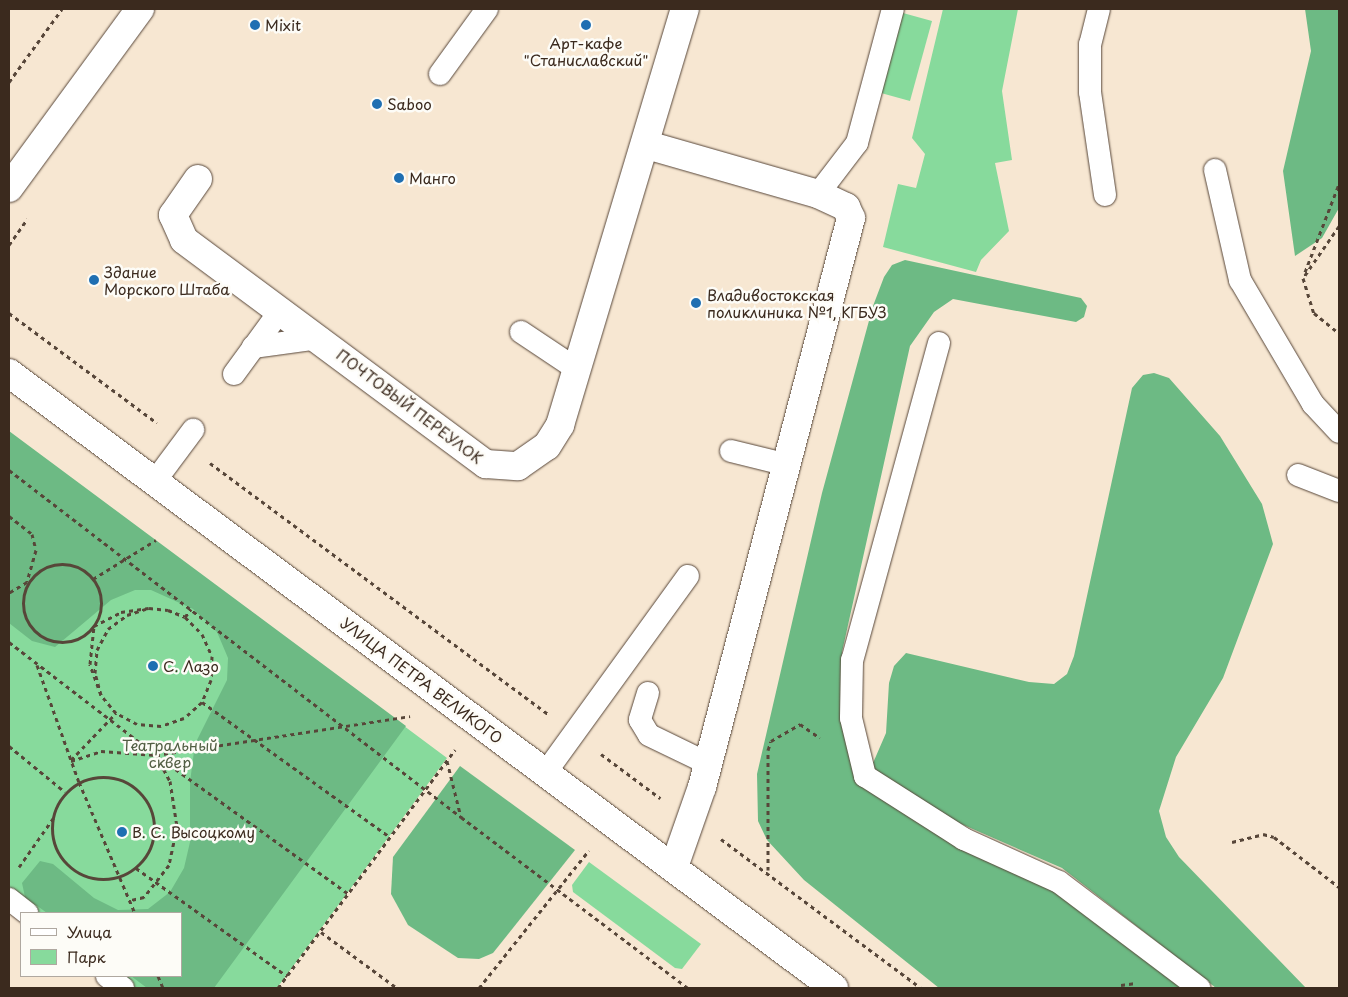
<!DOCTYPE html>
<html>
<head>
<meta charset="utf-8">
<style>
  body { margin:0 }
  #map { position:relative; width:1348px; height:997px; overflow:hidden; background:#f7e7d2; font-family:"Playpen Sans",sans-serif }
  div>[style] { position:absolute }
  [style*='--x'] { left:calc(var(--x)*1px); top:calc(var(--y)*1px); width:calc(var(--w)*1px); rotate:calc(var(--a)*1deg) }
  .green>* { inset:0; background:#87da9c }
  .forest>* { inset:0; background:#6dba84 }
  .path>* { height:3px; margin-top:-1.5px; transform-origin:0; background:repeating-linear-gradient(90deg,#574639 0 4px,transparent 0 8px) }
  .path>.ring { margin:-1.5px; padding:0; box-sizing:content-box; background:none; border:3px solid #574639; border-radius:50% }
  .roads { filter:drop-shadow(0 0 1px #574639) drop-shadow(0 0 1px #574639) }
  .service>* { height:22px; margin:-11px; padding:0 11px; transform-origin:11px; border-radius:11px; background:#fff }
  .minor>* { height:28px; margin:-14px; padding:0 14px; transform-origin:14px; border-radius:14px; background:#fff }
  .primary>* { height:28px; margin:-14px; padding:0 14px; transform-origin:14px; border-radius:14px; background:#fff }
  .dots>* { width:14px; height:14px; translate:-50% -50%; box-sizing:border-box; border:2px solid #fdfcf7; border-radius:50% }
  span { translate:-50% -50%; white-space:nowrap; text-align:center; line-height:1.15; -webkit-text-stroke:5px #fdfcf7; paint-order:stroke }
  .poi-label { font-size:15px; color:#3b2a1e }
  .left { translate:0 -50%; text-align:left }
  .street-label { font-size:15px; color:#3b2a1e }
  .park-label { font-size:15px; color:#525f44 }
  .frame { position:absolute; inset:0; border:10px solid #3b2a1e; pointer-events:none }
  .legend { position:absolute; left:20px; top:912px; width:162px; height:65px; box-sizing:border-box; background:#fdfcf7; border:1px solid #afa8a0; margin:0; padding:6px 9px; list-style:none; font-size:15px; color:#3b2a1e }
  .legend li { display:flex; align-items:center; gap:10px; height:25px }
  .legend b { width:25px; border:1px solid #afa8a0 }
</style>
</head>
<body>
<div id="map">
  <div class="green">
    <i style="clip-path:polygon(943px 9px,1018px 9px,1002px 91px,1012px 160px,995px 163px,1009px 231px,981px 260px,976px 272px,883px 247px,898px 184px,916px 188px,925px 154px,912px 138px)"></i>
    <i style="clip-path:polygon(903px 13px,932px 21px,910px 101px,881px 93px)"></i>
    <i style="clip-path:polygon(9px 432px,447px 758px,277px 988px,124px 988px,107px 976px,181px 976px,181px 913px,25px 913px,9px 901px)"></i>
    <i style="clip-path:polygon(589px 862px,701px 944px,682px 969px,675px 968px,573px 892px,572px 885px)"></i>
  </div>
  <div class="forest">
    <i style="clip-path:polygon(1305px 9px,1339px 9px,1339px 208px,1322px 238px,1295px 256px,1283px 171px,1311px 51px)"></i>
    <i style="clip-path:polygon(905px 260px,1081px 298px,1087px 306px,1084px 317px,1076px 322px,953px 299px,934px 312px,910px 346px,842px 652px,859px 784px,961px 848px,1055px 891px,1185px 988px,939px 988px,804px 880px,767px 840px,758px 821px,757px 774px,822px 493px,873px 306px,884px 277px,892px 265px)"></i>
    <i style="clip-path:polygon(1154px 373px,1169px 378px,1220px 436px,1262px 504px,1273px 544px,1223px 678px,1176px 757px,1159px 811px,1166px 837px,1179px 857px,1306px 988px,1216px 988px,1062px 868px,959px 823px,875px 772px,873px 763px,886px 733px,889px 683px,894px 666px,906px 653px,1029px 682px,1054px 684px,1067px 674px,1074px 656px,1132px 388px,1143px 375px)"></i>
    <i style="clip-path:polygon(9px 431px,406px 726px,214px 988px,147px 988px,131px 976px,181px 976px,181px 913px,47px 913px,25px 897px,22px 883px,40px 861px,53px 864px,94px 898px,118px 910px,148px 909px,170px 892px,184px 868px,190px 842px,190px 782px,195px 744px,227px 680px,228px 658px,217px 632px,193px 609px,151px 590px,135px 590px,111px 600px,55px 647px,32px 641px,9px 623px)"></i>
    <i style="clip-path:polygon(460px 766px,575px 850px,493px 953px,479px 959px,458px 958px,408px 925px,391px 894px,393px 857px)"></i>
  </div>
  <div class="path">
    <i style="--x:9;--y:82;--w:90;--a:-54"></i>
    <i style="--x:1339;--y:226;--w:63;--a:124.7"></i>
    <i style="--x:1303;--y:278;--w:37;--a:73"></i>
    <i style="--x:1314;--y:313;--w:32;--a:39"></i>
    <i style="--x:9;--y:245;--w:32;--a:-55"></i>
    <i style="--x:1305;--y:272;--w:94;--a:-68.9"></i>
    <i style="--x:9;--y:313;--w:184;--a:36.6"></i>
    <i style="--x:210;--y:463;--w:421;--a:36.6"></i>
    <i style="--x:9;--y:470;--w:570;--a:37.51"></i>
    <i style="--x:9;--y:516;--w:29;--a:38"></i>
    <i style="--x:32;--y:534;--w:16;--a:76"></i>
    <i style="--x:36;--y:550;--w:33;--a:106"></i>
    <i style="--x:27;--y:582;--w:21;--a:149"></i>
    <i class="ring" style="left:23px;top:564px;width:75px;height:75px"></i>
    <i style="--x:93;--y:579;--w:74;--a:-31.8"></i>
    <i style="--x:185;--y:617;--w:10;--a:-53"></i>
    <i style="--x:9;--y:642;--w:185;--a:37.5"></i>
    <i style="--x:156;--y:755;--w:238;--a:35.8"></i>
    <i style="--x:37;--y:665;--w:124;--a:70.3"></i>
    <i style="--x:79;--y:782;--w:142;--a:66.9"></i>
    <i style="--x:101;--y:695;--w:33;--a:-110"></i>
    <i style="--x:90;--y:664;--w:38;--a:-84"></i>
    <i style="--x:94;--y:626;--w:30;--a:-27"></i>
    <i style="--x:121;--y:612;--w:28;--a:-8"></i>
    <i style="--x:149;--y:608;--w:19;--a:6"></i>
    <i style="--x:168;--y:610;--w:18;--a:22"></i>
    <i style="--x:185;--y:617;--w:24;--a:45"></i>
    <i style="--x:202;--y:634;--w:24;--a:66"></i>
    <i style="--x:212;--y:656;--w:24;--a:92"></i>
    <i style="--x:211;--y:680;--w:24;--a:112"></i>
    <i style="--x:202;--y:702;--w:24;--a:138"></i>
    <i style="--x:184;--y:718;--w:24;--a:161"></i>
    <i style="--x:161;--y:726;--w:24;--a:-175"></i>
    <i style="--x:137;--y:724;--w:24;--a:-152"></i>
    <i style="--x:116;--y:713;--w:23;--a:-130"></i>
    <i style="--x:101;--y:695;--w:23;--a:-105"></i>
    <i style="--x:95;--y:673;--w:23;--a:-85"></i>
    <i style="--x:97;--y:650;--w:24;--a:-62"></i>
    <i style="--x:108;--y:629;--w:24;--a:-36"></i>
    <i style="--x:127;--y:615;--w:23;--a:-18"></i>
    <i style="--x:202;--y:702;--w:231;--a:35.7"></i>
    <i style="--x:9;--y:746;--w:72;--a:39.4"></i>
    <i style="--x:601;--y:754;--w:74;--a:36.7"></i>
    <i style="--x:156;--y:755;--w:257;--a:-8.7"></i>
    <i style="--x:71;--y:760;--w:65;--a:-46.2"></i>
    <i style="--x:71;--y:761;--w:32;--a:-18"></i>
    <i style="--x:101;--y:751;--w:55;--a:4.2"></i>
    <i style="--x:156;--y:755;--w:30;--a:62"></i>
    <i style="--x:170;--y:781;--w:47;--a:81.3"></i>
    <i style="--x:177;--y:827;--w:39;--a:102"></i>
    <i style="--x:169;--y:865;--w:41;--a:128"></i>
    <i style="--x:144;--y:897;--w:13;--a:167"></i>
    <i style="--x:447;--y:761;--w:58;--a:76"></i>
    <i style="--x:461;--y:817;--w:284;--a:37"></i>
    <i class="ring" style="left:52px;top:777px;width:99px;height:99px"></i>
    <i style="--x:721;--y:839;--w:249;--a:36.7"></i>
    <i style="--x:1232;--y:842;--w:32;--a:-14"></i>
    <i style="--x:1263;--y:834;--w:11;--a:15"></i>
    <i style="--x:1274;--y:837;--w:82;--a:37.6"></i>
    <i style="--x:19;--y:867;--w:61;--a:-55"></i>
    <i style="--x:136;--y:868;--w:186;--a:35.6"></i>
    <i style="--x:768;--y:870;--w:120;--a:-90"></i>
    <i style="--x:768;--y:750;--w:9;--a:-72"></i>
    <i style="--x:771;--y:741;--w:34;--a:-30"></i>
    <i style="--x:800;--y:724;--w:24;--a:35"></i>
    <i style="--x:321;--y:932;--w:94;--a:36.4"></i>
    <i style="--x:158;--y:976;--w:13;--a:67"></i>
    <i style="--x:1121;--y:985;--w:15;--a:-8"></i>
    <i style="--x:278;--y:988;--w:297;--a:-53.4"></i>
    <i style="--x:479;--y:988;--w:176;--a:-51.4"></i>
  </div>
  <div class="roads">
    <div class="service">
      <i style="--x:1099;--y:9;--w:36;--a:104"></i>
      <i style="--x:1090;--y:44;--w:48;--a:90"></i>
      <i style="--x:1090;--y:92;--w:104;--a:81.7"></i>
      <i style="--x:440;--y:74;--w:80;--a:-54.1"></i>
      <i style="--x:1215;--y:170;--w:113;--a:77.2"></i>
      <i style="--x:1240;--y:280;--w:144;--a:59.5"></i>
      <i style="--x:1313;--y:404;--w:38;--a:47"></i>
      <i style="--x:818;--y:194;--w:64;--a:-52.6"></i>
      <i style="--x:857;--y:143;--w:139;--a:-75"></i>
      <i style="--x:521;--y:332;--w:69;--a:33.7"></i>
      <i style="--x:939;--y:343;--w:329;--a:105.3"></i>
      <i style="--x:852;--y:660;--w:58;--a:91"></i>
      <i style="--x:851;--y:718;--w:60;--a:76.4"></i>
      <i style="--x:865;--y:776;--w:117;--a:32.5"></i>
      <i style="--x:964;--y:839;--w:104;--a:24.4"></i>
      <i style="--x:1059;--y:882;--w:176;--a:37.1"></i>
      <i style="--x:253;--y:347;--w:68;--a:-7.7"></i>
      <i style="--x:234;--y:374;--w:78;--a:-53.9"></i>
      <i style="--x:731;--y:451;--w:55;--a:13.8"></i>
      <i style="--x:1298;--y:475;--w:44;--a:21.3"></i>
      <i style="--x:155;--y:481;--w:64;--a:-53.3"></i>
      <i style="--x:648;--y:693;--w:28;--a:107"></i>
      <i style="--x:640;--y:720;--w:17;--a:59"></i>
      <i style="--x:649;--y:735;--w:64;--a:25.8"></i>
      <i style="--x:546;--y:772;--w:242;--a:-54.1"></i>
      <i style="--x:9;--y:899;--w:23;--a:38"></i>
      <i style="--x:107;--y:976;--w:20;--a:37"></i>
    </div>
    <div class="minor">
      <i style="--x:647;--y:145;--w:178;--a:16"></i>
      <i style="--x:818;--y:194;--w:31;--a:25"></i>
      <i style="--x:846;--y:207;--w:12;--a:66"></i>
      <i style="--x:851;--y:218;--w:588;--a:104.67"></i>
      <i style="--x:702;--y:787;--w:85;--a:109.3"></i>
      <i style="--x:198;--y:179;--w:44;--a:124.8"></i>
      <i style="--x:173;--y:215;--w:27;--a:66"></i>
      <i style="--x:184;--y:240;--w:376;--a:36.6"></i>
      <i style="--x:486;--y:464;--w:32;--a:4"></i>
      <i style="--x:518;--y:466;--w:35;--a:-35"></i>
      <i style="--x:547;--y:446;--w:25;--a:-58"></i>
      <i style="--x:560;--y:425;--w:434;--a:-73.3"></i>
      <i style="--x:9;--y:373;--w:1029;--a:36.7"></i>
    </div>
    <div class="primary">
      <i style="--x:9;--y:188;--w:222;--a:-53.8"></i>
    </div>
  </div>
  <div class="dots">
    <i style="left:255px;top:25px;background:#1f6fb2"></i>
    <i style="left:586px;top:25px;background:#1f6fb2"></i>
    <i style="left:377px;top:104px;background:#1f6fb2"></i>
    <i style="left:399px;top:178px;background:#1f6fb2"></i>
    <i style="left:94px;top:280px;background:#1f6fb2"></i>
    <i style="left:696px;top:303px;background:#1f6fb2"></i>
    <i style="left:153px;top:666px;background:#1f6fb2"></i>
    <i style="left:122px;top:832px;background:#1f6fb2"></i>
  </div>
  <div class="poi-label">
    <span class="left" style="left:265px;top:25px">Mixit</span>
    <span style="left:586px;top:51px">Арт-кафе<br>"Станиславский"</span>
    <span class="left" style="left:387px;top:104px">Saboo</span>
    <span class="left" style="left:409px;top:178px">Манго</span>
    <span class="left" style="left:104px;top:280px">Здание<br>Морского Штаба</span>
    <span class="left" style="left:707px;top:303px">Владивостокская<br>поликлиника №1, КГБУЗ</span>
    <span class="left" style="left:163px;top:666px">С. Лазо</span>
    <span class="left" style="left:132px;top:832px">В. С. Высоцкому</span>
  </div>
  <div class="street-label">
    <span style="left:410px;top:406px;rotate:37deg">ПОЧТОВЫЙ ПЕРЕУЛОК</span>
    <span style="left:422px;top:680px;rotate:37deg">УЛИЦА ПЕТРА ВЕЛИКОГО</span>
  </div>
  <div class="park-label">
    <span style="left:170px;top:753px">Театральный<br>сквер</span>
  </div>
  <div class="frame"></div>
  <ul class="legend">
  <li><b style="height:6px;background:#fff"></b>Улица</li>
  <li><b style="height:14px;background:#87da9c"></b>Парк</li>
  </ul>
</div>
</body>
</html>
